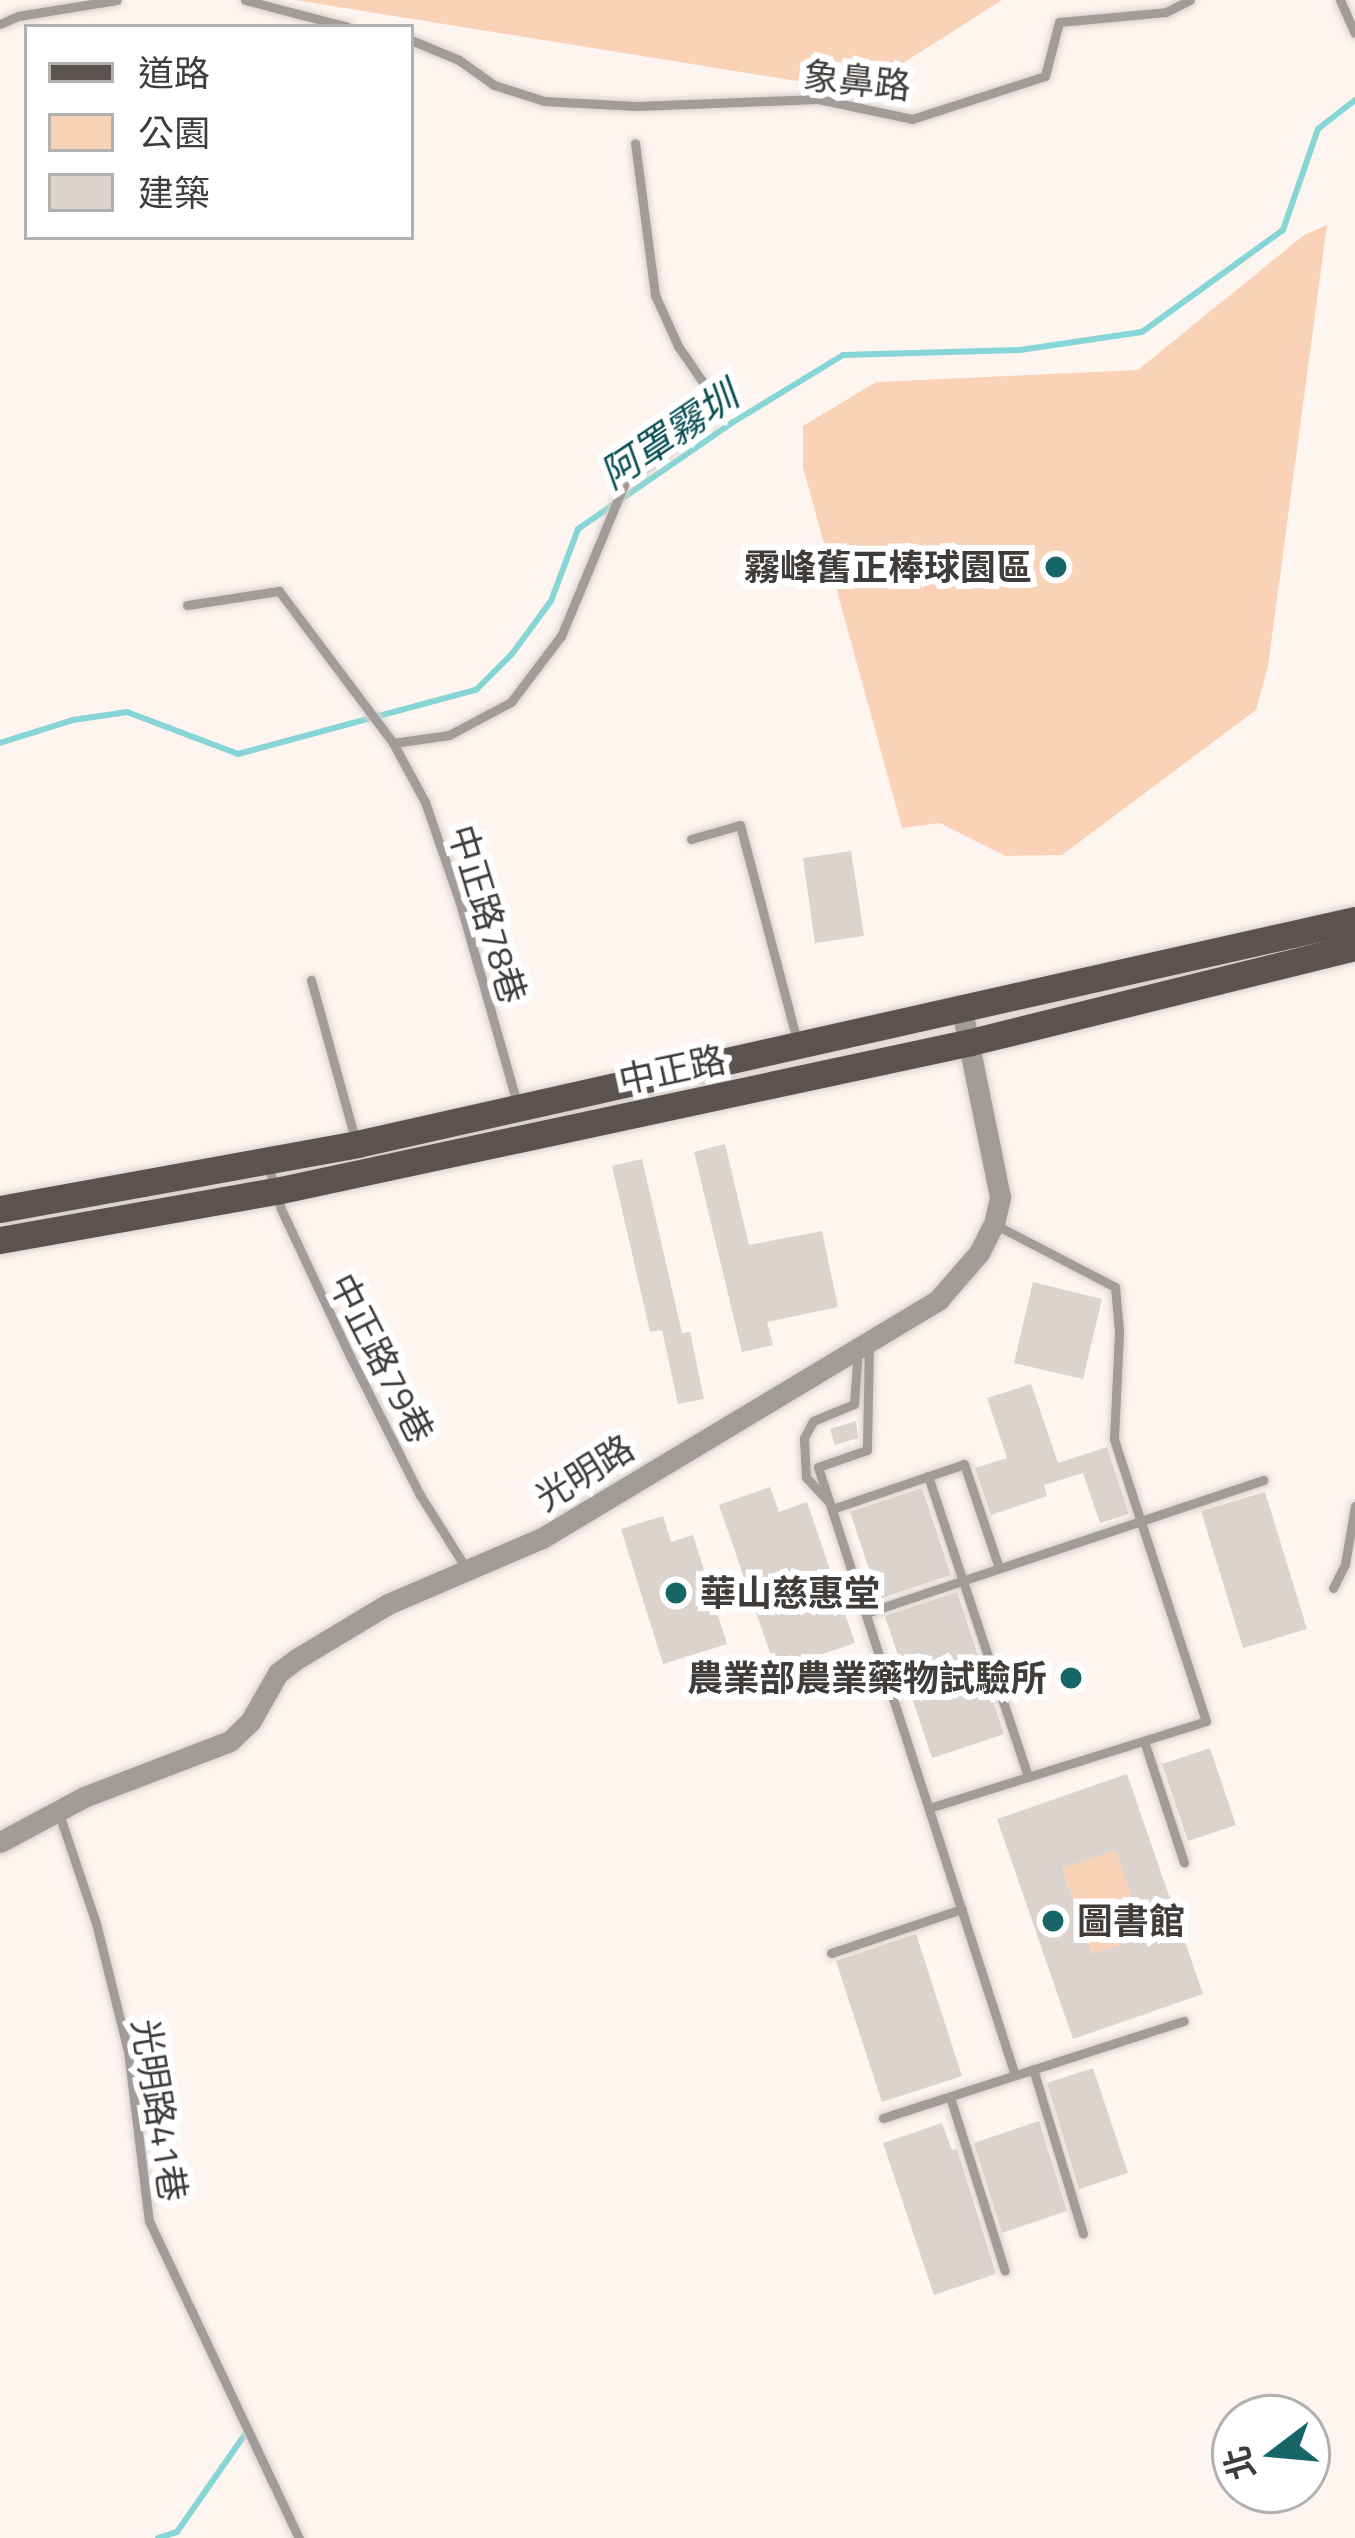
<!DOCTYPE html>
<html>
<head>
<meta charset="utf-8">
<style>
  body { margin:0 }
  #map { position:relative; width:1355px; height:2538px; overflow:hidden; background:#fef5f0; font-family:"Titillium Web","Noto Sans TC",sans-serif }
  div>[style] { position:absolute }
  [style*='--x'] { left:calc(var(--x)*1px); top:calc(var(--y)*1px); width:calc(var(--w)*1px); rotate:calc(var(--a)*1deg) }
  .green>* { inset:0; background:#f9d2b8 }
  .stream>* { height:6px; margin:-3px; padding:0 3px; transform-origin:3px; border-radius:3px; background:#86d5d7 }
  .building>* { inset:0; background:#dcd3cc }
  .roads { filter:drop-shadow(0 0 3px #d8d0cb) drop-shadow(0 0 3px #d8d0cb) }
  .service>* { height:9px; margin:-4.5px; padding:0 4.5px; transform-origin:4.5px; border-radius:4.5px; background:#a19c9a }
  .tertiary>* { height:21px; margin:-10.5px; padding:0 10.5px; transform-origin:10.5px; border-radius:10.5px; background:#a19c9a }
  .primary>* { height:27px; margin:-13.5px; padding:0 13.5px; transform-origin:13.5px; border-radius:13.5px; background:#5a534f }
  .dots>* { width:33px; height:33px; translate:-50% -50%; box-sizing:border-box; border:6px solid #fff; border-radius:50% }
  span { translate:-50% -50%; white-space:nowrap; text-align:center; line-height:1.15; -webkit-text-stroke:12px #fff; paint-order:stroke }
  .street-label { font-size:36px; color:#403c39 }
  .poi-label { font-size:36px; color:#403c39; font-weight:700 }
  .right { translate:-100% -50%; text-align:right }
  .left { translate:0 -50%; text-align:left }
  .water-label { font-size:39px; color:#0b5355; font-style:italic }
  .legend { position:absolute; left:24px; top:24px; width:390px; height:216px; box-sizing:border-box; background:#fff; border:3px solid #b3b1b0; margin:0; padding:15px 21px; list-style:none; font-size:36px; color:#403c39 }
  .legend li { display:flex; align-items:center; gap:24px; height:60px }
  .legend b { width:60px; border:3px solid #b3b1b0 }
  .north { position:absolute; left:1211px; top:2394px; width:120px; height:120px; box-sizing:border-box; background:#fff; border:3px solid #b3b1b0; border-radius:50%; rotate:254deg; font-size:33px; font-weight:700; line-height:48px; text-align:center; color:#403c39 }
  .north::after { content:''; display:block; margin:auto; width:42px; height:54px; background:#166567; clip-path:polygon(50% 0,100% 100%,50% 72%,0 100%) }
</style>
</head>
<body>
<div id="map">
  <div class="green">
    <i style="clip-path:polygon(295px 0,1002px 0,859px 91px)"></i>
    <i style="clip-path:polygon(1327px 225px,1268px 666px,1256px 710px,1062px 855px,1005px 856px,940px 823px,902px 828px,803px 467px,803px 426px,876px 382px,1138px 370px,1304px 235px)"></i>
    <i style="clip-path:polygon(1115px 1850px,1145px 1936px,1092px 1954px,1062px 1868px)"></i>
  </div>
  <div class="stream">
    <i style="--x:0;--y:743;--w:77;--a:-17.5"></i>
    <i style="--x:73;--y:720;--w:55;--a:-8.4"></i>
    <i style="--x:127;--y:712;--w:119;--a:20.7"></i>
    <i style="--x:238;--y:754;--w:246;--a:-15.1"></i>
    <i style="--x:476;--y:690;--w:51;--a:-45"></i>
    <i style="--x:512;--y:654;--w:66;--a:-53.7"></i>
    <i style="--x:551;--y:601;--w:77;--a:-69.4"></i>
    <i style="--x:578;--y:529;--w:185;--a:-34.6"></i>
    <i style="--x:730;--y:424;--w:132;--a:-31.4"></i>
    <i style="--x:843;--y:355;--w:177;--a:-1.6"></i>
    <i style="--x:1020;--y:350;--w:123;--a:-8.4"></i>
    <i style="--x:1142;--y:332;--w:174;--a:-35.9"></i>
    <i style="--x:1283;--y:230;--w:107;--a:-70.9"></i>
    <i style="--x:1318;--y:129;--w:47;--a:-38.1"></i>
    <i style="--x:158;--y:2538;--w:20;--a:-18"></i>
    <i style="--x:177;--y:2532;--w:124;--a:-55.2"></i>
  </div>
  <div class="building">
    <i style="clip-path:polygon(851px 851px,864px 936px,815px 943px,803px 858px)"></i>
    <i style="clip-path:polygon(725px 1144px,749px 1245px,822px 1231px,838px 1307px,767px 1322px,773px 1345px,742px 1352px,694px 1152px)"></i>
    <i style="clip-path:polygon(642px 1159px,682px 1333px,690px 1332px,704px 1399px,678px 1404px,662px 1330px,650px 1332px,612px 1166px)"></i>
    <i style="clip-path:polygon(1033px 1282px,1102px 1299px,1083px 1379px,1014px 1363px)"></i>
    <i style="clip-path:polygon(1031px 1384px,1058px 1463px,1107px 1447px,1129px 1514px,1100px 1523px,1083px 1473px,1044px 1485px,1047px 1496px,991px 1515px,975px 1468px,1007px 1458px,987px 1398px)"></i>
    <i style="clip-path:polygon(856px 1421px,858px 1438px,835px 1445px,830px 1429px)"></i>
    <i style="clip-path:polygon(770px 1487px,779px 1512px,807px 1502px,855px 1643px,776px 1670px,719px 1505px)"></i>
    <i style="clip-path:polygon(922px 1488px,951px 1575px,879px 1599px,850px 1512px)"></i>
    <i style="clip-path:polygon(1265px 1492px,1307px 1629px,1243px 1648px,1201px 1511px)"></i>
    <i style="clip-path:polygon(663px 1516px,671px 1542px,693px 1535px,727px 1644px,663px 1664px,621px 1529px)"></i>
    <i style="clip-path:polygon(957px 1592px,1004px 1734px,932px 1758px,885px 1616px)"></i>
    <i style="clip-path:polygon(1210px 1748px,1236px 1825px,1188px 1841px,1162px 1764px)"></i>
    <i style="clip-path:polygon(evenodd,1127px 1774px,1203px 1994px,1073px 2039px,997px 1819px,1127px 1774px,1115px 1850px,1145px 1936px,1092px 1954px,1062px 1868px,1115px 1850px)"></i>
    <i style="clip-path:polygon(916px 1934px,962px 2076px,882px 2102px,836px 1961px)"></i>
    <i style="clip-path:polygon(1093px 2068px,1128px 2173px,1079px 2189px,1047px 2083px)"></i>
    <i style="clip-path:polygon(1039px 2121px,1067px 2211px,1002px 2233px,974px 2143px)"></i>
    <i style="clip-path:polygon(942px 2123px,952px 2150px,957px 2149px,996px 2274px,934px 2295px,883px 2143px)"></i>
  </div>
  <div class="roads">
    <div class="service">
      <i style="--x:245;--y:0;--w:106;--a:14.7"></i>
      <i style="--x:1340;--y:0;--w:36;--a:66"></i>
      <i style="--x:0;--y:24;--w:20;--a:-24"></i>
      <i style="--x:18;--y:16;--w:100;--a:-9.2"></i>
      <i style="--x:411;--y:40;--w:52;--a:22.6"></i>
      <i style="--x:459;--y:60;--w:43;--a:35.5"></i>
      <i style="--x:494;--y:85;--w:52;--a:17.7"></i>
      <i style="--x:544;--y:101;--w:93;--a:3.1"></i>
      <i style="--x:637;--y:106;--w:181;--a:-2.2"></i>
      <i style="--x:818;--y:99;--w:96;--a:12"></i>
      <i style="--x:912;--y:119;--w:140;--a:-17.9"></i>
      <i style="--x:1045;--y:76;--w:56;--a:-75.5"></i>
      <i style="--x:1059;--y:22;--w:107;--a:-5.3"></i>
      <i style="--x:1166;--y:12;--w:27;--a:-27"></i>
      <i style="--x:187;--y:605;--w:93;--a:-8.7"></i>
      <i style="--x:279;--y:591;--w:190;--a:53.1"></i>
      <i style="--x:393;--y:743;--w:67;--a:61.5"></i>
      <i style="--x:425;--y:802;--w:107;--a:70.9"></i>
      <i style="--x:460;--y:903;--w:211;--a:74.1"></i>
      <i style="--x:393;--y:743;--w:57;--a:-8.1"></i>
      <i style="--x:449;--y:735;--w:70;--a:-28"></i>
      <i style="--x:511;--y:702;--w:83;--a:-52.9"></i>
      <i style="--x:561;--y:636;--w:167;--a:-67.4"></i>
      <i style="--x:625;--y:482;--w:111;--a:-35.8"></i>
      <i style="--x:715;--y:417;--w:27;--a:-103"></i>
      <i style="--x:709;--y:391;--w:55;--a:-124.6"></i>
      <i style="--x:678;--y:346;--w:56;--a:-114.3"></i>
      <i style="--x:655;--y:295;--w:153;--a:-97.5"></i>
      <i style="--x:691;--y:839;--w:51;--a:-15.9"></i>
      <i style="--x:740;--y:825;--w:223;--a:75.2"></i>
      <i style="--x:311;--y:980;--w:165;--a:74.5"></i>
      <i style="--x:268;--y:1165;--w:46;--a:73.5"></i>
      <i style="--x:281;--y:1209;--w:162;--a:64.9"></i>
      <i style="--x:350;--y:1356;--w:156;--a:63.3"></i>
      <i style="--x:420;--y:1495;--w:86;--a:57.8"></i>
      <i style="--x:869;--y:1343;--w:107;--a:91.1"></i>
      <i style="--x:867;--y:1450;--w:52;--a:160.9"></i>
      <i style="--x:818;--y:1467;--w:639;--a:72.05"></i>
      <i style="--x:928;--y:1476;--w:317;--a:71.6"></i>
      <i style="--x:829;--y:1502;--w:34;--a:-133"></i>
      <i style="--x:806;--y:1477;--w:39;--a:-93"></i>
      <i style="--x:804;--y:1438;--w:19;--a:-62"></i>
      <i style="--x:813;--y:1421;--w:44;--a:-22.5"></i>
      <i style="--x:854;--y:1404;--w:54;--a:-85.8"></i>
      <i style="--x:832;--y:1509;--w:139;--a:-18.8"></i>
      <i style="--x:964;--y:1464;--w:110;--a:71.4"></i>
      <i style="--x:1333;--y:1588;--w:27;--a:-63"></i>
      <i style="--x:1345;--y:1564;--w:59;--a:-80.2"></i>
      <i style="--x:866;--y:1613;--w:419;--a:-18.5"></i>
      <i style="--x:1144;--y:1741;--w:128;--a:71.8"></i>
      <i style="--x:929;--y:1808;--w:290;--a:-17.4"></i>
      <i style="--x:1206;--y:1721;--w:297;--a:-108.1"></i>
      <i style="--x:1114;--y:1439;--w:108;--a:-87.3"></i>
      <i style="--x:1119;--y:1331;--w:44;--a:-95.2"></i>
      <i style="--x:1115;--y:1287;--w:136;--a:-152.5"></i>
      <i style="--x:59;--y:1814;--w:115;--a:71.3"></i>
      <i style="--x:96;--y:1923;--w:132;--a:76"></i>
      <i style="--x:128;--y:2051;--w:171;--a:83"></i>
      <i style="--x:149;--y:2221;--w:351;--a:64.7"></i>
      <i style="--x:831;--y:1953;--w:138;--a:-18.6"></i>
      <i style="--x:1033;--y:2069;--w:172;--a:73.1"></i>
      <i style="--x:950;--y:2097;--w:182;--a:72.5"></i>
      <i style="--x:883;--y:2118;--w:316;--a:-17.9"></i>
    </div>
    <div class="tertiary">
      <i style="--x:0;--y:1842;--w:95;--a:-28.2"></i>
      <i style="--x:84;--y:1797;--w:156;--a:-21"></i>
      <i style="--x:230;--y:1741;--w:28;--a:-44"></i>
      <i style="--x:250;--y:1722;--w:56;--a:-60.3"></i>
      <i style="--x:278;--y:1673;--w:25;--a:-37"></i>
      <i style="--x:298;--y:1658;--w:105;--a:-31"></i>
      <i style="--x:388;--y:1604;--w:168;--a:-23.2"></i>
      <i style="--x:542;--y:1538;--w:463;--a:-31"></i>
      <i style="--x:939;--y:1299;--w:61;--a:-49"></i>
      <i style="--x:979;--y:1253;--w:33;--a:-63"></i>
      <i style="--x:994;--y:1224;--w:28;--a:-77"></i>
      <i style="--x:1000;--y:1197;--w:190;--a:-101.5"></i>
    </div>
    <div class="primary">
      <i style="--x:0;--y:1209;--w:363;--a:-10.3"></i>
      <i style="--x:357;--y:1144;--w:1023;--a:-12.65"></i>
      <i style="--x:0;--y:1240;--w:280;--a:-10.1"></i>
      <i style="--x:276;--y:1191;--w:711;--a:-12.1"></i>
      <i style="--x:971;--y:1042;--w:396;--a:-13.9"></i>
    </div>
  </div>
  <div class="dots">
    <i style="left:1056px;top:567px;background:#166567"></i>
    <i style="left:676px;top:1593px;background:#166567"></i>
    <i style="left:1071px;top:1678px;background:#166567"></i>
    <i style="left:1053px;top:1921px;background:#166567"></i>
  </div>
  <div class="street-label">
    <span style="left:857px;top:80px;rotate:6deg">象鼻路</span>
    <span style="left:488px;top:914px;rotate:73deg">中正路78巷</span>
    <span style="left:672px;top:1069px;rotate:-12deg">中正路</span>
    <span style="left:382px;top:1358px;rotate:63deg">中正路79巷</span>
    <span style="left:584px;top:1472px;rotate:-32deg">光明路</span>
    <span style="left:160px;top:2110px;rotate:81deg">光明路41巷</span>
  </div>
  <div class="poi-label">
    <span class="right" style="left:1032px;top:567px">霧峰舊正棒球園區</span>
    <span class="left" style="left:700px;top:1593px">華山慈惠堂</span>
    <span class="right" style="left:1047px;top:1678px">農業部農業藥物試驗所</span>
    <span class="left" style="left:1077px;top:1921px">圖書館</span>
  </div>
  <div class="water-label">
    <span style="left:669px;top:435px;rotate:-34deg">阿罩霧圳</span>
  </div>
  <ul class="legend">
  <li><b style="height:15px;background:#5a534f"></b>道路</li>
  <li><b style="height:33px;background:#f9d2b8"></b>公園</li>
  <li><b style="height:33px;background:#dcd3cc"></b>建築</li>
  </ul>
  <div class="north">北</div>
</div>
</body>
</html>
